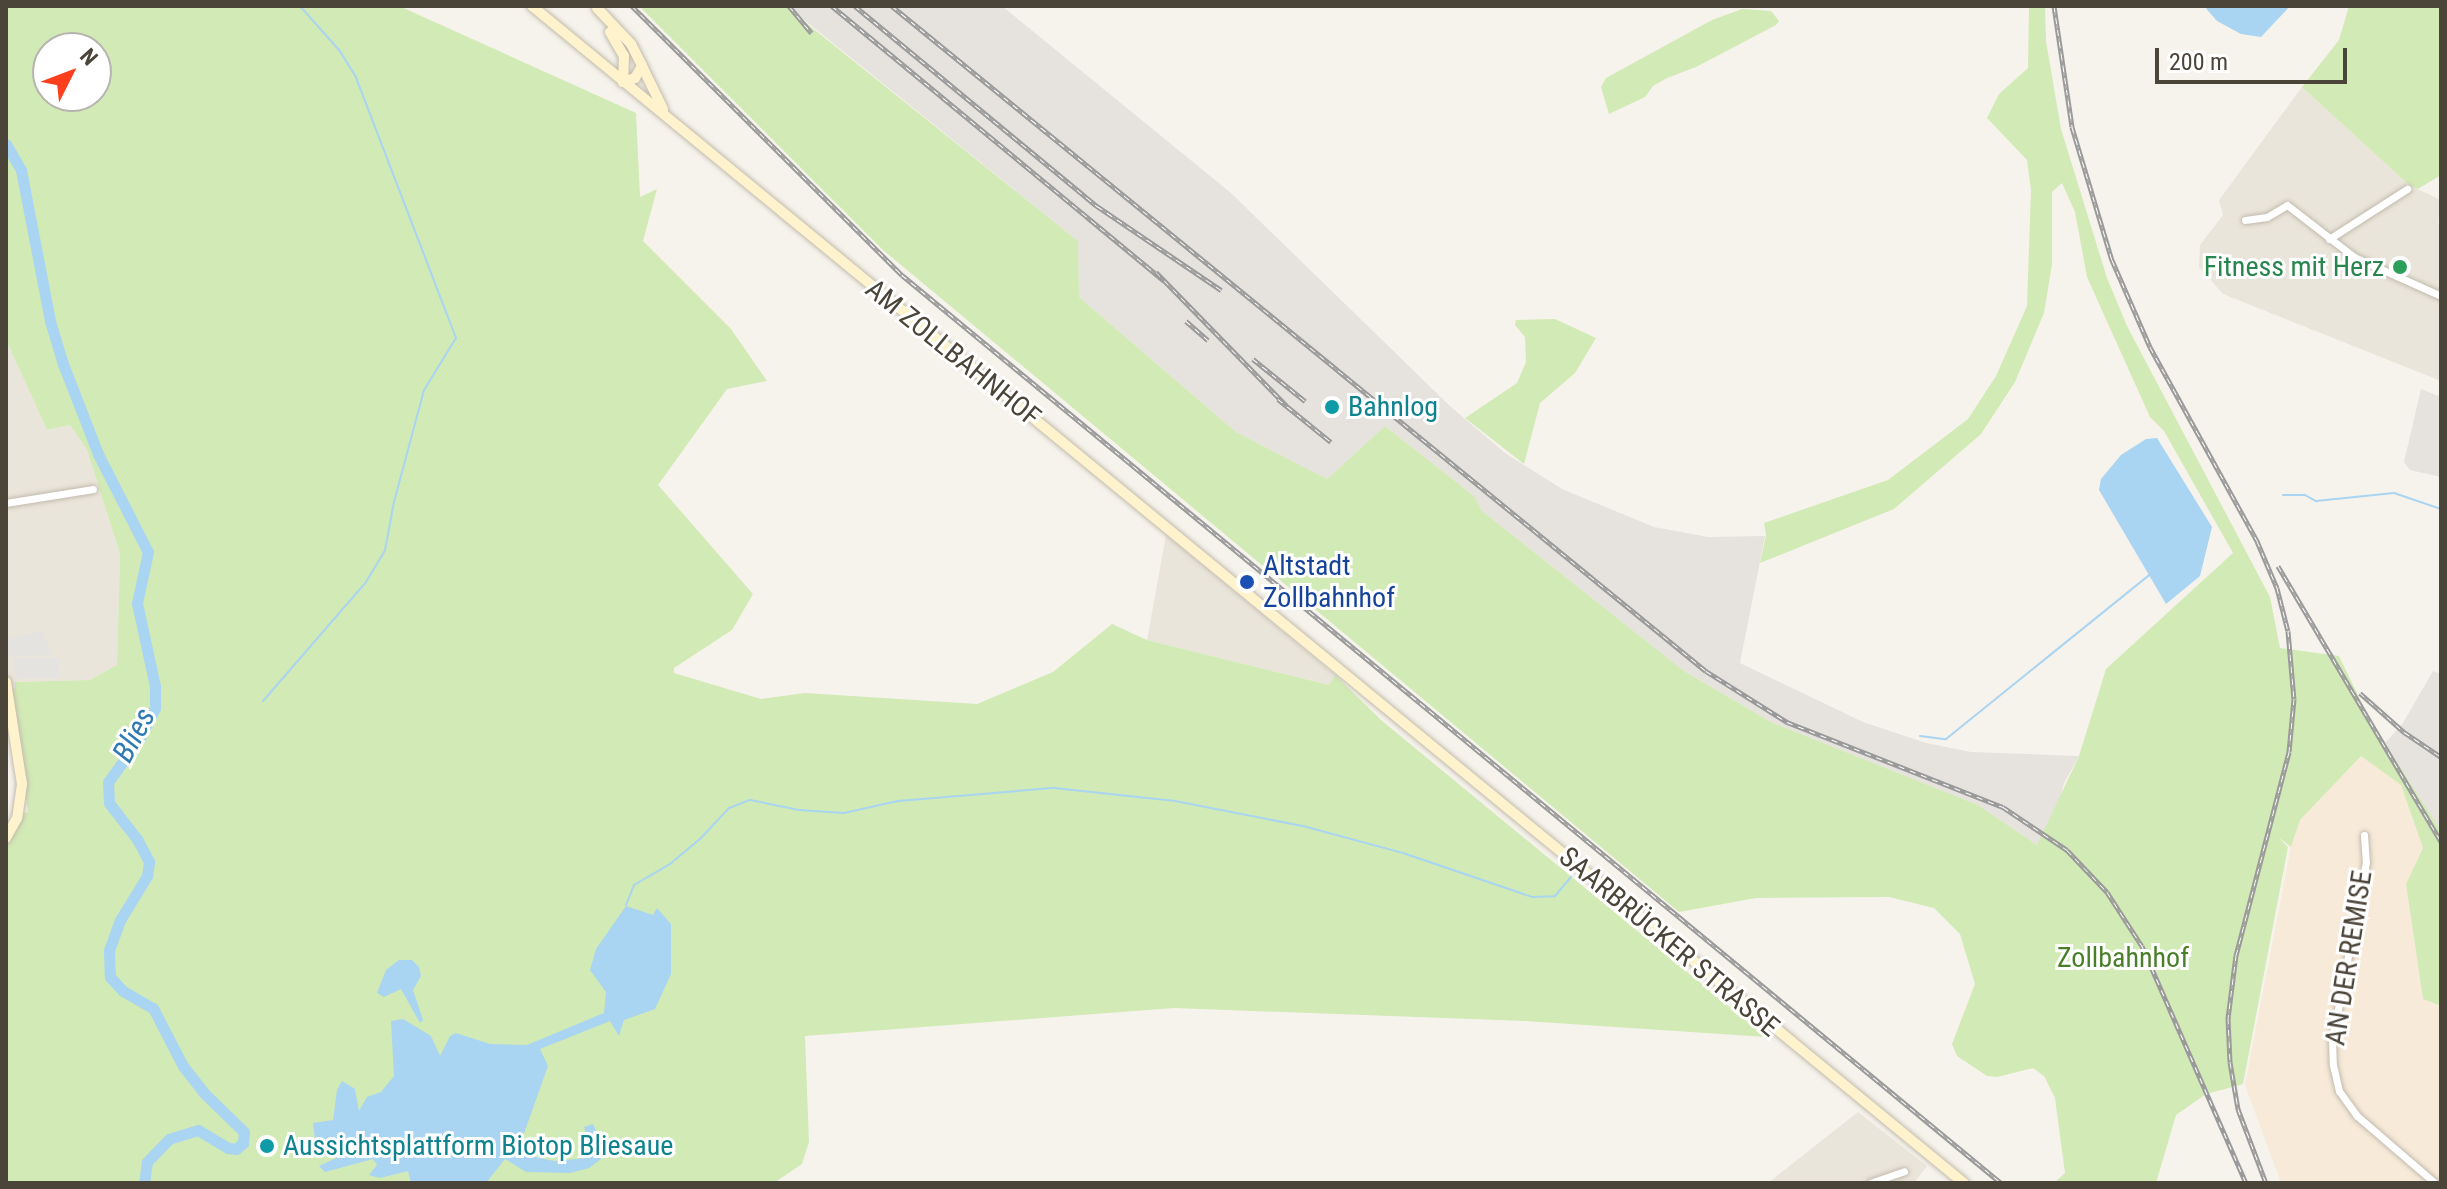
<!DOCTYPE html>
<html>
<head>
<meta charset="utf-8">
<style>
  body { margin:0 }
  #map { position:relative; width:2447px; height:1189px; overflow:hidden; background:#f6f3ec; font-family:"Roboto Condensed",sans-serif }
  div>[style] { position:absolute }
  [style*='--x'] { left:calc(var(--x)*1px); top:calc(var(--y)*1px); width:calc(var(--w)*1px); rotate:calc(var(--a)*1deg) }
  .residential>* { inset:0; background:#eae5da }
  .commercial>* { inset:0; background:#f7ead8 }
  .industrial>* { inset:0; background:#e6e2dd }
  .green>* { inset:0; background:#d2eab5 }
  .parking>* { inset:0; background:#e5e3e0 }
  .water>* { inset:0; background:#a9d4f2 }
  .stream>* { height:2px; margin:-1px; padding:0 1px; transform-origin:1px; border-radius:1px; background:#a9d4f2 }
  .river>* { height:11px; margin:-5.5px; padding:0 5.5px; transform-origin:5.5px; border-radius:5.5px; background:#a9d4f2 }
  .roads { filter:drop-shadow(0 0 2px #c2bbae) drop-shadow(0 0 2px #c2bbae) }
  .street>* { height:7px; margin:-3.5px; padding:0 3.5px; transform-origin:3.5px; border-radius:3.5px; background:#fff }
  .secondary>* { height:10px; margin:-5px; padding:0 5px; transform-origin:5px; border-radius:5px; background:#fff3cd }
  .rail>* { height:5px; margin-top:-2.5px; transform-origin:0; background:repeating-linear-gradient(90deg,#fff 0 6px,#9a9a9a 0 12px); box-sizing:border-box; border-block:2px solid #9a9a9a }
  .dots>* { width:22px; height:22px; translate:-50% -50%; box-sizing:border-box; border:4px solid #fff; border-radius:50% }
  span { translate:-50% -50%; white-space:nowrap; text-align:center; line-height:1.15; -webkit-text-stroke:6px #fff; paint-order:stroke }
  .leisure-label { font-size:28px; color:#27864d }
  .right { translate:-100% -50%; text-align:right }
  .street-label { font-size:28px; color:#4b4439 }
  .culture-label { font-size:28px; color:#0d838f }
  .left { translate:0 -50%; text-align:left }
  .transit-label { font-size:28px; color:#164399 }
  .park-label { font-size:28px; color:#4a7f2a }
  .water-label { font-size:30px; color:#2e7ab2; font-style:italic }
  .frame { position:absolute; inset:0; border:8px solid #4b4439; pointer-events:none }
  .north { position:absolute; left:32px; top:32px; width:80px; height:80px; box-sizing:border-box; background:#fff; border:2px solid #b7b4b0; border-radius:50%; rotate:48deg; font-size:22px; font-weight:700; line-height:32px; text-align:center; color:#4b4439 }
  .north::after { content:''; display:block; margin:auto; width:28px; height:36px; background:#fc3f1d; clip-path:polygon(50% 0,100% 100%,50% 72%,0 100%) }
  .scale { position:absolute; left:2155px; top:48px; width:192px; height:36px; box-sizing:border-box; border:4px solid #4b4439; border-top:0; padding-left:10px; font-size:24px; line-height:28px; white-space:nowrap; color:#4b4439; -webkit-text-stroke:6px #fff; paint-order:stroke }
</style>
</head>
<body>
<div id="map">
  <div class="residential">
    <i style="clip-path:polygon(2302px 87px,2409px 185px,2441px 200px,2438px 223px,2441px 225px,2441px 381px,2223px 294px,2199px 267px,2200px 245px,2223px 215px,2219px 200px)"></i>
    <i style="clip-path:polygon(6px 340px,47px 430px,70px 425px,87px 450px,120px 554px,117px 665px,90px 680px,15px 682px,15px 688px,6px 692px)"></i>
    <i style="clip-path:polygon(1166px 535px,1335px 675px,1329px 685px,1147px 640px)"></i>
    <i style="clip-path:polygon(1858px 1112px,1927px 1166px,1914px 1183px,1768px 1183px)"></i>
  </div>
  <div class="commercial">
    <i style="clip-path:polygon(2361px 756px,2401px 785px,2423px 848px,2406px 884px,2423px 999px,2441px 1006px,2441px 1183px,2281px 1183px,2245px 1085px,2291px 847px,2300px 820px)"></i>
  </div>
  <div class="industrial">
    <i style="clip-path:polygon(787px 6px,1002px 6px,1231px 193px,1451px 407px,1505px 453px,1562px 489px,1654px 527px,1708px 537px,1765px 536px,1740px 663px,1863px 722px,1926px 743px,1971px 752px,2079px 756px,2064px 783px,2055px 817px,2037px 845px,1978px 805px,1771px 722px,1684px 671px,1482px 511px,1475px 497px,1385px 426px,1327px 479px,1236px 432px,1079px 297px,1078px 241px)"></i>
    <i style="clip-path:polygon(2421px 389px,2441px 397px,2441px 477px,2410px 470px,2404px 462px)"></i>
    <i style="clip-path:polygon(2433px 671px,2441px 674px,2441px 831px,2385px 743px,2403px 723px)"></i>
  </div>
  <div class="green">
    <i style="clip-path:polygon(evenodd,6px 6px,399px 6px,636px 113px,640px 197px,657px 189px,643px 241px,731px 329px,767px 381px,727px 389px,658px 485px,753px 594px,732px 630px,674px 668px,674px 673px,761px 699px,805px 693px,977px 704px,1053px 672px,1112px 624px,1147px 640px,1329px 685px,1335px 675px,1381px 720px,1766px 1037px,1525px 1021px,1174px 1008px,805px 1036px,809px 1142px,802px 1164px,774px 1183px,6px 1183px,6px 842px,22px 814px,28px 812px,11px 690px,15px 688px,15px 682px,90px 680px,117px 665px,120px 554px,87px 450px,70px 425px,47px 430px,6px 340px,6px 6px,48px 48px,96px 48px,96px 96px,48px 96px,48px 48px)"></i>
    <i style="clip-path:polygon(639px 6px,785px 6px,1078px 241px,1079px 297px,1236px 432px,1327px 479px,1385px 426px,1475px 497px,1482px 511px,1684px 671px,1771px 722px,1978px 805px,2037px 845px,2079px 756px,2106px 669px,2233px 553px,2164px 431px,2150px 417px,2087px 277px,2075px 212px,2062px 183px,2052px 192px,2052px 264px,2044px 313px,2015px 382px,1981px 434px,1894px 509px,1760px 563px,1766px 535px,1764px 523px,1888px 480px,1968px 419px,1996px 376px,2027px 306px,2031px 190px,2027px 160px,1987px 118px,1999px 94px,2028px 68px,2029px 6px,2045px 6px,2046px 41px,2061px 129px,2107px 278px,2127px 326px,2270px 597px,2280px 648px,2339px 656px,2369px 718px,2441px 831px,2441px 1006px,2423px 999px,2406px 884px,2423px 848px,2401px 785px,2361px 756px,2300px 820px,2291px 847px,2278px 837px,2288px 847px,2243px 1084px,2206px 1094px,2176px 1115px,2156px 1183px,2054px 1183px,2065px 1173px,2055px 1098px,2044px 1076px,2033px 1068px,1997px 1077px,1987px 1076px,1957px 1056px,1952px 1044px,1975px 984px,1960px 934px,1934px 908px,1889px 897px,1756px 898px,1679px 912px,883px 250px)"></i>
    <i style="clip-path:polygon(2349px 6px,2441px 6px,2441px 175px,2418px 189px,2409px 185px,2302px 87px,2339px 40px)"></i>
    <i style="clip-path:polygon(1742px 9px,1771px 11px,1779px 21px,1776px 25px,1696px 67px,1667px 78px,1653px 86px,1645px 97px,1609px 114px,1601px 87px,1606px 78px,1712px 20px)"></i>
    <i style="clip-path:polygon(1555px 319px,1596px 338px,1575px 373px,1540px 403px,1524px 464px,1465px 418px,1517px 383px,1526px 362px,1525px 337px,1515px 325px,1516px 320px)"></i>
  </div>
  <div class="parking">
    <i style="clip-path:polygon(42px 631px,53px 655px,9px 656px,6px 638px)"></i>
    <i style="clip-path:polygon(13px 658px,59px 658px,59px 678px,16px 679px)"></i>
  </div>
  <div class="water">
    <i style="clip-path:polygon(2204px 6px,2290px 6px,2261px 37px,2241px 34px,2217px 21px)"></i>
    <i style="clip-path:polygon(2157px 438px,2212px 527px,2200px 576px,2166px 604px,2099px 490px,2101px 479px,2121px 455px,2146px 439px)"></i>
    <i style="clip-path:polygon(626px 906px,653px 915px,657px 908px,671px 924px,671px 974px,655px 1009px,624px 1020px,619px 1036px,610px 1021px,540px 1049px,548px 1066px,517px 1153px,554px 1161px,587px 1158px,591px 1151px,584px 1127px,593px 1124px,605px 1150px,601px 1159px,589px 1168px,570px 1173px,526px 1172px,505px 1159px,486px 1183px,411px 1183px,408px 1171px,380px 1178px,369px 1175px,377px 1165px,373px 1159px,325px 1172px,319px 1166px,360px 1147px,353px 1142px,334px 1150px,316px 1148px,313px 1123px,333px 1120px,337px 1090px,342px 1081px,355px 1089px,359px 1111px,367px 1097px,381px 1092px,394px 1076px,391px 1021px,403px 1019px,431px 1036px,440px 1056px,450px 1036px,456px 1033px,490px 1044px,527px 1045px,604px 1013px,606px 992px,590px 970px,596px 949px)"></i>
    <i style="clip-path:polygon(399px 960px,412px 960px,419px 967px,421px 976px,413px 990px,423px 1020px,420px 1023px,401px 989px,384px 997px,377px 993px,386px 970px)"></i>
  </div>
  <div class="stream">
    <i style="--x:2283;--y:495;--w:22;--a:0"></i>
    <i style="--x:2305;--y:495;--w:13;--a:29"></i>
    <i style="--x:2316;--y:501;--w:78;--a:-5.9"></i>
    <i style="--x:2394;--y:493;--w:50;--a:18.8"></i>
    <i style="--x:263;--y:701;--w:157;--a:-49.1"></i>
    <i style="--x:366;--y:582;--w:37;--a:-59"></i>
    <i style="--x:385;--y:550;--w:49;--a:-79.4"></i>
    <i style="--x:394;--y:502;--w:116;--a:-75"></i>
    <i style="--x:424;--y:390;--w:61;--a:-58.4"></i>
    <i style="--x:456;--y:338;--w:280;--a:-111"></i>
    <i style="--x:356;--y:77;--w:32;--a:-122"></i>
    <i style="--x:339;--y:50;--w:59;--a:-131.6"></i>
    <i style="--x:1920;--y:736;--w:26;--a:7"></i>
    <i style="--x:1946;--y:739;--w:261;--a:-38.9"></i>
    <i style="--x:626;--y:905;--w:22;--a:-68"></i>
    <i style="--x:634;--y:885;--w:42;--a:-30.3"></i>
    <i style="--x:670;--y:864;--w:39;--a:-40"></i>
    <i style="--x:700;--y:839;--w:42;--a:-46.9"></i>
    <i style="--x:729;--y:808;--w:22;--a:-21"></i>
    <i style="--x:750;--y:800;--w:50;--a:11.5"></i>
    <i style="--x:799;--y:810;--w:45;--a:3.8"></i>
    <i style="--x:844;--y:813;--w:55;--a:-12.5"></i>
    <i style="--x:898;--y:801;--w:157;--a:-4.8"></i>
    <i style="--x:1054;--y:788;--w:122;--a:6.1"></i>
    <i style="--x:1175;--y:801;--w:130;--a:11.1"></i>
    <i style="--x:1303;--y:826;--w:104;--a:15.1"></i>
    <i style="--x:1403;--y:853;--w:136;--a:18.8"></i>
    <i style="--x:1532;--y:897;--w:23;--a:-2"></i>
    <i style="--x:1555;--y:896;--w:25;--a:-50"></i>
  </div>
  <div class="river">
    <i style="--x:6;--y:144;--w:30;--a:60"></i>
    <i style="--x:21;--y:170;--w:154;--a:79.1"></i>
    <i style="--x:50;--y:321;--w:45;--a:73.2"></i>
    <i style="--x:63;--y:364;--w:97;--a:68.7"></i>
    <i style="--x:98;--y:454;--w:110;--a:63"></i>
    <i style="--x:148;--y:552;--w:52;--a:102.2"></i>
    <i style="--x:137;--y:603;--w:85;--a:77.8"></i>
    <i style="--x:155;--y:686;--w:22;--a:90"></i>
    <i style="--x:155;--y:708;--w:34;--a:117"></i>
    <i style="--x:140;--y:738;--w:54;--a:126"></i>
    <i style="--x:108;--y:782;--w:21;--a:87"></i>
    <i style="--x:109;--y:803;--w:46;--a:52.1"></i>
    <i style="--x:137;--y:839;--w:26;--a:62"></i>
    <i style="--x:149;--y:862;--w:14;--a:98"></i>
    <i style="--x:147;--y:876;--w:52;--a:121.5"></i>
    <i style="--x:120;--y:920;--w:33;--a:110"></i>
    <i style="--x:109;--y:951;--w:26;--a:88"></i>
    <i style="--x:110;--y:977;--w:19;--a:47"></i>
    <i style="--x:123;--y:991;--w:34;--a:30"></i>
    <i style="--x:153;--y:1008;--w:65;--a:62.7"></i>
    <i style="--x:183;--y:1066;--w:33;--a:52"></i>
    <i style="--x:203;--y:1092;--w:57;--a:44.3"></i>
    <i style="--x:244;--y:1132;--w:11;--a:95"></i>
    <i style="--x:243;--y:1143;--w:9;--a:139"></i>
    <i style="--x:236;--y:1149;--w:8;--a:-173"></i>
    <i style="--x:228;--y:1148;--w:35;--a:-149"></i>
    <i style="--x:198;--y:1130;--w:30;--a:163"></i>
    <i style="--x:169;--y:1139;--w:32;--a:134"></i>
    <i style="--x:147;--y:1162;--w:21;--a:98"></i>
  </div>
  <div class="roads">
    <div class="street">
      <i style="--x:2245;--y:220;--w:22;--a:-8"></i>
      <i style="--x:2267;--y:217;--w:23;--a:-31"></i>
      <i style="--x:2287;--y:205;--w:85;--a:37.8"></i>
      <i style="--x:2354;--y:257;--w:95;--a:24.1"></i>
      <i style="--x:2329;--y:239;--w:93;--a:-32.7"></i>
      <i style="--x:6;--y:503;--w:88;--a:-9.1"></i>
      <i style="--x:2364;--y:835;--w:27;--a:86"></i>
      <i style="--x:2366;--y:862;--w:181;--a:100.8"></i>
      <i style="--x:2332;--y:1040;--w:25;--a:88"></i>
      <i style="--x:2333;--y:1065;--w:27;--a:77"></i>
      <i style="--x:2339;--y:1091;--w:31;--a:54"></i>
      <i style="--x:2357;--y:1116;--w:103;--a:40.7"></i>
      <i style="--x:1870;--y:1183;--w:36;--a:-19"></i>
    </div>
    <div class="secondary">
      <i style="--x:532;--y:6;--w:1854;--a:39.42"></i>
      <i style="--x:597;--y:8;--w:50;--a:46.6"></i>
      <i style="--x:631;--y:44;--w:25;--a:63"></i>
      <i style="--x:642;--y:66;--w:14;--a:120"></i>
      <i style="--x:635;--y:78;--w:13;--a:162"></i>
      <i style="--x:610;--y:32;--w:28;--a:60"></i>
      <i style="--x:624;--y:56;--w:26;--a:92"></i>
      <i style="--x:642;--y:66;--w:48;--a:64"></i>
      <i style="--x:6;--y:682;--w:103;--a:81.1"></i>
      <i style="--x:22;--y:784;--w:34;--a:98"></i>
      <i style="--x:17;--y:818;--w:23;--a:119"></i>
    </div>
  </div>
  <div class="rail">
    <i style="--x:632;--y:6;--w:381;--a:44.9"></i>
    <i style="--x:902;--y:275;--w:1426;--a:39.56"></i>
    <i style="--x:789;--y:6;--w:35;--a:50"></i>
    <i style="--x:832;--y:6;--w:431;--a:39.6"></i>
    <i style="--x:855;--y:6;--w:314;--a:39.6"></i>
    <i style="--x:1097;--y:206;--w:150;--a:34.1"></i>
    <i style="--x:892;--y:6;--w:1051;--a:39.25"></i>
    <i style="--x:1706;--y:671;--w:96;--a:32.2"></i>
    <i style="--x:1787;--y:722;--w:232;--a:21.5"></i>
    <i style="--x:2003;--y:807;--w:77;--a:33.9"></i>
    <i style="--x:2067;--y:850;--w:58;--a:46.4"></i>
    <i style="--x:2107;--y:892;--w:64;--a:57.1"></i>
    <i style="--x:2142;--y:946;--w:259;--a:66.3"></i>
    <i style="--x:2054;--y:6;--w:122;--a:81.5"></i>
    <i style="--x:2072;--y:127;--w:139;--a:73.3"></i>
    <i style="--x:2112;--y:260;--w:95;--a:66.4"></i>
    <i style="--x:2150;--y:347;--w:222;--a:61.1"></i>
    <i style="--x:2257;--y:541;--w:51;--a:66.9"></i>
    <i style="--x:2277;--y:588;--w:44;--a:75.7"></i>
    <i style="--x:2288;--y:631;--w:68;--a:85"></i>
    <i style="--x:2294;--y:699;--w:53;--a:95.4"></i>
    <i style="--x:2289;--y:752;--w:210;--a:104.6"></i>
    <i style="--x:2236;--y:955;--w:64;--a:97.2"></i>
    <i style="--x:2228;--y:1018;--w:44;--a:87.4"></i>
    <i style="--x:2230;--y:1062;--w:48;--a:80.3"></i>
    <i style="--x:2238;--y:1109;--w:79;--a:69.3"></i>
    <i style="--x:1156;--y:272;--w:186;--a:45.7"></i>
    <i style="--x:1186;--y:321;--w:29;--a:41"></i>
    <i style="--x:1253;--y:359;--w:67;--a:38.9"></i>
    <i style="--x:1278;--y:399;--w:68;--a:39.1"></i>
    <i style="--x:2278;--y:566;--w:321;--a:59.4"></i>
    <i style="--x:2360;--y:693;--w:59;--a:41.6"></i>
    <i style="--x:2404;--y:732;--w:45;--a:34"></i>
  </div>
  <div class="dots">
    <i style="left:2400px;top:267px;background:#2e9e5b"></i>
    <i style="left:1332px;top:407px;background:#0f9aa8"></i>
    <i style="left:1247px;top:582px;background:#1a4fb4"></i>
    <i style="left:267px;top:1146px;background:#0f9aa8"></i>
  </div>
  <div class="leisure-label">
    <span class="right" style="left:2384px;top:267px">Fitness mit Herz</span>
  </div>
  <div class="street-label">
    <span style="left:953px;top:353px;rotate:39deg">AM ZOLLBAHNHOF</span>
    <span style="left:1669px;top:942px;rotate:40deg">SAARBRÜCKER STRASSE</span>
    <span style="left:2349px;top:958px;rotate:-81deg">AN DER REMISE</span>
  </div>
  <div class="culture-label">
    <span class="left" style="left:1348px;top:407px">Bahnlog</span>
    <span class="left" style="left:283px;top:1146px">Aussichtsplattform Biotop Bliesaue</span>
  </div>
  <div class="transit-label">
    <span class="left" style="left:1263px;top:582px">Altstadt<br>Zollbahnhof</span>
  </div>
  <div class="park-label">
    <span style="left:2123px;top:958px">Zollbahnhof</span>
  </div>
  <div class="water-label">
    <span style="left:134px;top:735px;rotate:-62deg">Blies</span>
  </div>
  <div class="frame"></div>
  <div class="north">N</div>
  <div class="scale">200 m</div>
</div>
</body>
</html>
